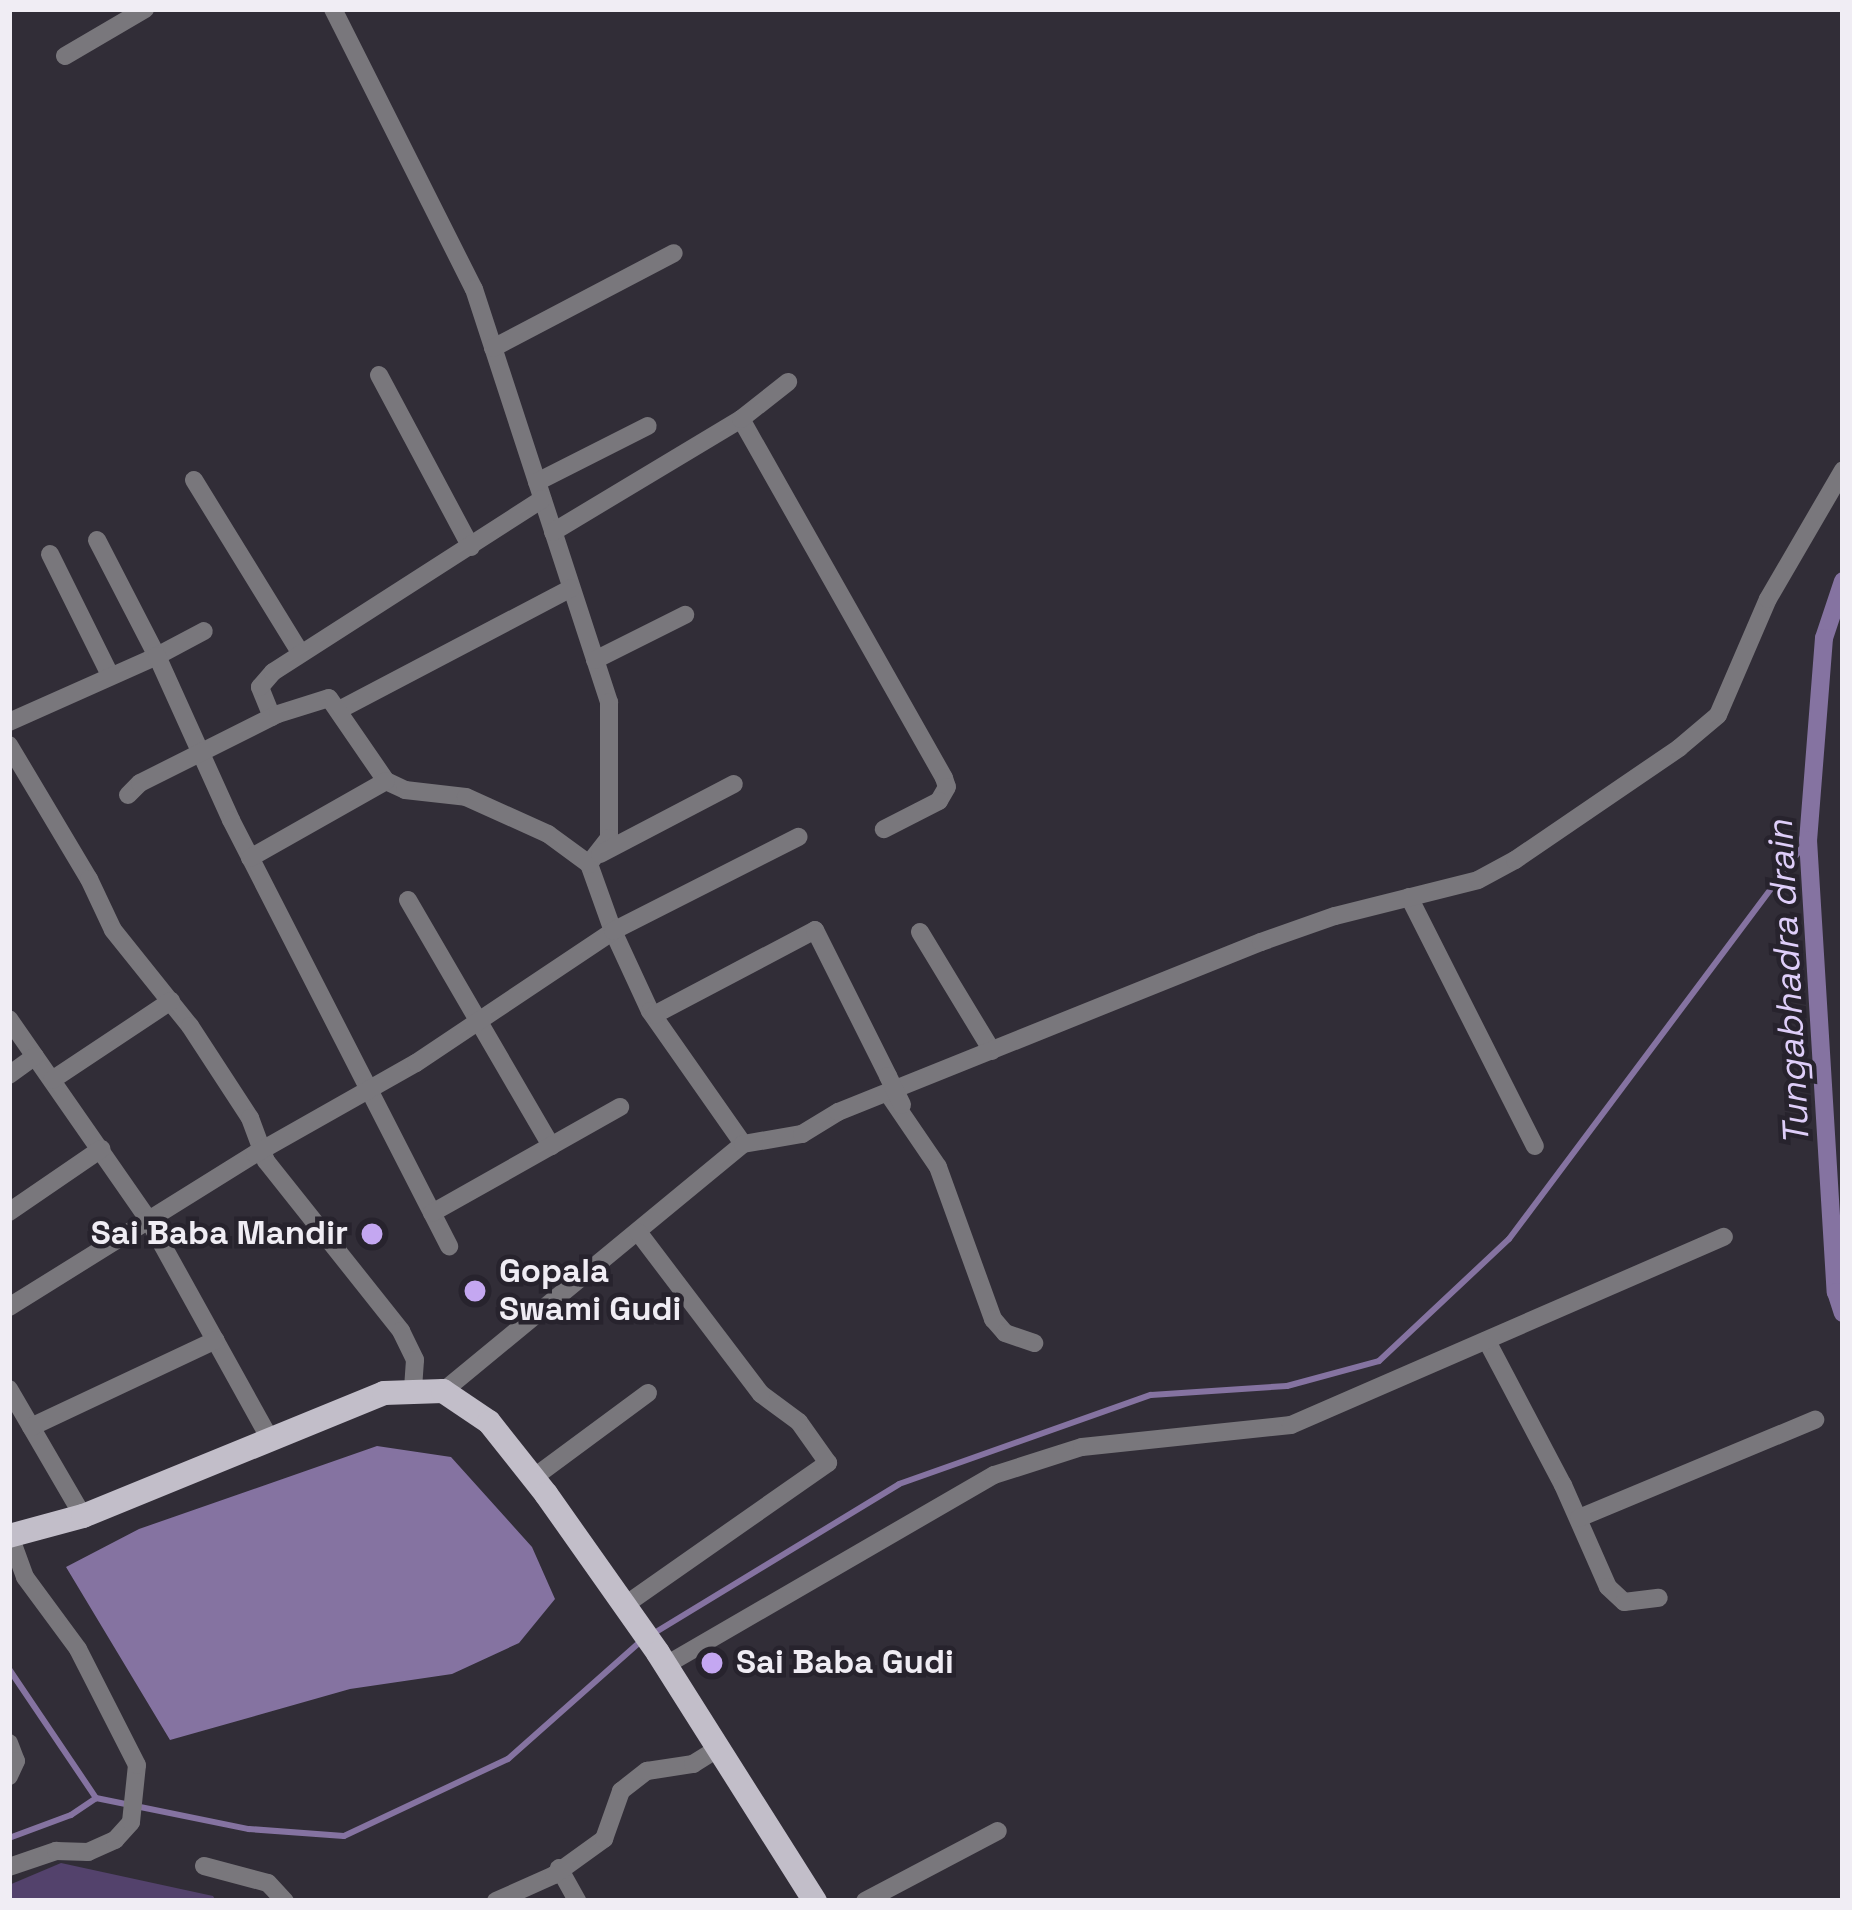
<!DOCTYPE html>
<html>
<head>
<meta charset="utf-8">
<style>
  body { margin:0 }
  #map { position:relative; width:1852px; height:1910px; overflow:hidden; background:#312d37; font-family:"Space Grotesk",sans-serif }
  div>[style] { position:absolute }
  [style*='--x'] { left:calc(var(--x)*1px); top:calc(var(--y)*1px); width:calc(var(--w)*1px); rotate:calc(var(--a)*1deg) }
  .green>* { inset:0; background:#53426c }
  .water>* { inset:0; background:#8573a1 }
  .stream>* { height:6px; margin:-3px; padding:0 3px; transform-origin:3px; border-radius:3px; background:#8573a1 }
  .canal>* { height:18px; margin:-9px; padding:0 9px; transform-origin:9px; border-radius:9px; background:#8573a1 }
  .minor>* { height:18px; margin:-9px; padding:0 9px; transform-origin:9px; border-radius:9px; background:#79777c }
  .major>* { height:24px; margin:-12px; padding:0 12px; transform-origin:12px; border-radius:12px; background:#c2bec9 }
  .minor-bridge>* { height:18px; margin:-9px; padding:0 9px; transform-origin:9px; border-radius:9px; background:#79777c }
  .dots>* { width:33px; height:33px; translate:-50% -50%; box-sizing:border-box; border:6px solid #27232d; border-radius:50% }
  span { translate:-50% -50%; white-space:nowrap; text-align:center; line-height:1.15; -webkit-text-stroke:9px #27232d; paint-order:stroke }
  .poi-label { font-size:33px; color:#f0edf4; font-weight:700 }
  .right { translate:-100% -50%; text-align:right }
  .left { translate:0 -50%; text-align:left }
  .water-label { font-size:36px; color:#decef9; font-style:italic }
  .frame { position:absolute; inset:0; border:12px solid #f0edf4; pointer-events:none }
</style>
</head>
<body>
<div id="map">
  <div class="green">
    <i style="clip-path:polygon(61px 1863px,213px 1896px,216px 1901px,9px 1901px,9px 1885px)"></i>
  </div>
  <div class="water">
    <i style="clip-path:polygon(377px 1446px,451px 1457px,532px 1547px,555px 1599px,519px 1643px,452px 1674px,350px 1689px,170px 1740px,66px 1567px,139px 1529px)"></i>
  </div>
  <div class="stream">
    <i style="--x:651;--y:1635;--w:290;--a:-31.3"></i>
    <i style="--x:899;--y:1484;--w:267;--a:-19.5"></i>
    <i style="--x:1151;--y:1395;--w:136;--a:-3.8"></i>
    <i style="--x:1287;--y:1386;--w:95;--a:-15.2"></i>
    <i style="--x:1379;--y:1361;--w:178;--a:-43.2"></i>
    <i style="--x:1509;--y:1239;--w:499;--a:-53.2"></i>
    <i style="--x:9;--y:1669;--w:156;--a:56"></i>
    <i style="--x:9;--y:1838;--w:66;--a:-20.4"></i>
    <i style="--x:71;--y:1815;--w:30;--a:-34"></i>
    <i style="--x:96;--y:1798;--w:156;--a:11.5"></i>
    <i style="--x:249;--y:1829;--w:95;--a:4.2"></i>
    <i style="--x:344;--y:1836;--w:181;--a:-25.2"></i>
    <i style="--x:508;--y:1759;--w:176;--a:-41.6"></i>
  </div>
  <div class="canal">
    <i style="--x:1843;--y:581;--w:60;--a:108.4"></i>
    <i style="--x:1824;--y:638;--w:203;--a:94.5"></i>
    <i style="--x:1808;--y:840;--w:453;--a:86.5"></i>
    <i style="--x:1836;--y:1292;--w:22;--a:72"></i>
  </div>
  <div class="minor">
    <i style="--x:333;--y:9;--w:313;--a:63.3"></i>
    <i style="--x:474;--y:289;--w:435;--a:71.9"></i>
    <i style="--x:609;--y:702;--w:136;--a:90"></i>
    <i style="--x:609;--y:838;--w:33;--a:128"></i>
    <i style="--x:589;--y:864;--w:71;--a:70.3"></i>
    <i style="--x:613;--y:931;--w:88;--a:65.2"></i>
    <i style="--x:650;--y:1011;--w:162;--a:55"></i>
    <i style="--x:743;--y:1144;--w:389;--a:140.5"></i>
    <i style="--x:65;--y:56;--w:93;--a:-30.4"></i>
    <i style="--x:493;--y:348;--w:204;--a:-27.7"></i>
    <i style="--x:379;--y:375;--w:195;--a:61.9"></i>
    <i style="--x:741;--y:419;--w:412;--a:60.5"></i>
    <i style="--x:944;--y:778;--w:9;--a:72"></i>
    <i style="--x:947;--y:787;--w:16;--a:120"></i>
    <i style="--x:939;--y:801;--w:62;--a:153"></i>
    <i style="--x:194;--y:480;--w:202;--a:58.4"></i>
    <i style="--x:537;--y:482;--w:124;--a:-26.8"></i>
    <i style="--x:553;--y:532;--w:219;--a:-31"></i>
    <i style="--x:741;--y:419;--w:60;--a:-38.2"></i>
    <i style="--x:97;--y:540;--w:131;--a:62.7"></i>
    <i style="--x:157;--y:656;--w:53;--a:-28"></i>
    <i style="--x:50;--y:554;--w:135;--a:63.6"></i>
    <i style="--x:595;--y:660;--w:101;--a:-26.6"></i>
    <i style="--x:341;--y:709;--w:260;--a:-27.7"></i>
    <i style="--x:272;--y:717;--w:32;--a:-112"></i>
    <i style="--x:260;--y:687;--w:20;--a:-49"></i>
    <i style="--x:273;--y:672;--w:320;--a:-32.7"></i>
    <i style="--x:9;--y:722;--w:162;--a:-24"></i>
    <i style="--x:157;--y:656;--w:180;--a:65.7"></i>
    <i style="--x:231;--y:820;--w:479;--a:62.9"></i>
    <i style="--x:9;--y:745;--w:156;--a:59.2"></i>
    <i style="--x:89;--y:879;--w:56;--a:64.8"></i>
    <i style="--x:113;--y:930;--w:123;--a:51.3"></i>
    <i style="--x:190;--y:1026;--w:110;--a:56.9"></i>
    <i style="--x:250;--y:1118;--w:46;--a:69.6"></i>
    <i style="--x:266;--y:1161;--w:217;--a:51.5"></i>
    <i style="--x:401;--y:1331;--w:32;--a:64"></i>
    <i style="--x:415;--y:1360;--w:31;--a:94"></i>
    <i style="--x:128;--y:795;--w:17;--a:-45"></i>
    <i style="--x:140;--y:783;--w:154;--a:-26.6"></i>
    <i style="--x:278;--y:714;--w:53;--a:-17.4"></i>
    <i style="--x:329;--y:698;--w:101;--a:55.5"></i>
    <i style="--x:386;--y:781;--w:21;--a:25"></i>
    <i style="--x:405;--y:790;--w:61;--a:6.5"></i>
    <i style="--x:466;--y:797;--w:90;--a:24.3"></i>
    <i style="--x:548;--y:834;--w:51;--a:36.2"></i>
    <i style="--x:600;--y:854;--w:151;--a:-27.6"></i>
    <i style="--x:250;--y:858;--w:156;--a:-29.5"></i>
    <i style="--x:1409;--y:897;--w:279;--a:63.2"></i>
    <i style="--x:408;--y:900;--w:285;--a:59.8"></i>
    <i style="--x:920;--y:932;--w:139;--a:58.8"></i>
    <i style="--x:654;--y:1015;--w:182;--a:-27.8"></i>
    <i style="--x:815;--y:930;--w:163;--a:63.4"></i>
    <i style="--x:9;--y:1019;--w:244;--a:55.2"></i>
    <i style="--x:148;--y:1219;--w:252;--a:61"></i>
    <i style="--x:9;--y:1075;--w:32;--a:-36"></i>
    <i style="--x:52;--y:1080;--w:143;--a:-33.6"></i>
    <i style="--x:891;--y:1098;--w:83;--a:55.7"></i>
    <i style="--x:938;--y:1167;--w:162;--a:70.1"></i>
    <i style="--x:993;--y:1319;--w:18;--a:49"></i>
    <i style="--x:1005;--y:1333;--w:31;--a:19"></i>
    <i style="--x:743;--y:1144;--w:60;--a:-9.6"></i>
    <i style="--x:802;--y:1134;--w:42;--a:-31.4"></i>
    <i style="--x:838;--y:1112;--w:456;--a:-21.9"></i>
    <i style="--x:1261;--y:942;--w:78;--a:-19.4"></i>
    <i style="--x:1335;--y:916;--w:147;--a:-14.1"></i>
    <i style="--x:1478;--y:880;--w:42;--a:-28.4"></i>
    <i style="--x:1515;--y:860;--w:199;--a:-34.3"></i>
    <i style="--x:1679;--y:748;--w:51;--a:-40.2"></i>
    <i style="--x:1718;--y:715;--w:126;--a:-66.7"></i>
    <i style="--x:1768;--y:599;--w:149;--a:-59.8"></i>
    <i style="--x:9;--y:1212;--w:112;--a:-34.4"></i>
    <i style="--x:432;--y:1213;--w:216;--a:-29.4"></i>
    <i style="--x:9;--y:1307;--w:290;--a:-31.9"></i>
    <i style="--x:255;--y:1154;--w:185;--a:-29.5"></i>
    <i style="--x:416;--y:1063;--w:237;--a:-33.8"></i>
    <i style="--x:613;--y:931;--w:208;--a:-26.9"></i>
    <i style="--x:1488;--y:1343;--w:161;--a:62.2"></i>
    <i style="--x:1563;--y:1485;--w:111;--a:66.2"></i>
    <i style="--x:1608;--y:1587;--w:22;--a:43"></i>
    <i style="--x:1624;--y:1602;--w:35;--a:-7"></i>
    <i style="--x:9;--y:1389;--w:147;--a:59.8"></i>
    <i style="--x:31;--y:1427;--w:204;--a:-25.2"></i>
    <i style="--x:533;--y:1478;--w:143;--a:-36.5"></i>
    <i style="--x:1579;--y:1518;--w:256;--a:-22.6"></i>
    <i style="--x:625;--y:1605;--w:248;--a:-35"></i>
    <i style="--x:828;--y:1463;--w:50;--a:-125.3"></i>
    <i style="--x:799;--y:1422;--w:47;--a:-143.6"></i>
    <i style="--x:761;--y:1394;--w:203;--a:-127.2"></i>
    <i style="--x:666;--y:1665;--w:379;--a:-30.1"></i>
    <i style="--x:994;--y:1475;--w:92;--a:-17.7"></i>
    <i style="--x:1082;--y:1447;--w:210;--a:-6"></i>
    <i style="--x:1291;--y:1425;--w:472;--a:-23.5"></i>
    <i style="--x:9;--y:1743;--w:19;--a:69"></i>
    <i style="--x:16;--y:1761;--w:17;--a:115"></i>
    <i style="--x:204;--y:1866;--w:66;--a:14.9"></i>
    <i style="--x:268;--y:1883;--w:25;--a:47"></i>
    <i style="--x:9;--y:1867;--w:50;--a:-18.8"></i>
    <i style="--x:56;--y:1851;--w:32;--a:2"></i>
    <i style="--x:88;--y:1852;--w:30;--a:-24"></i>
    <i style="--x:115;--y:1840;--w:24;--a:-48"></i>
    <i style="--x:131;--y:1822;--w:57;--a:-84"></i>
    <i style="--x:137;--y:1765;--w:130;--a:-117"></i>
    <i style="--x:78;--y:1649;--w:89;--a:-126.4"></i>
    <i style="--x:25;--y:1577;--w:44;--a:-110.1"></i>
    <i style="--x:559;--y:1868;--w:38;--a:61"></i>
    <i style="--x:496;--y:1901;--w:64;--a:-24.1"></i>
    <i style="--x:554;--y:1875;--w:62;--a:-35.8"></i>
    <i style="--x:604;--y:1839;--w:51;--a:-70.5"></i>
    <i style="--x:621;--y:1791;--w:33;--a:-38"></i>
    <i style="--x:647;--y:1771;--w:47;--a:-8.7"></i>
    <i style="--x:693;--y:1764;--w:32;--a:-32"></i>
    <i style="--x:865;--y:1901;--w:150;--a:-27.8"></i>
  </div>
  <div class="major">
    <i style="--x:9;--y:1536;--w:77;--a:-15.1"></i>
    <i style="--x:83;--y:1516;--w:325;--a:-22.2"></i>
    <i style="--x:384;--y:1393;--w:59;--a:-1.9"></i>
    <i style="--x:443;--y:1391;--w:55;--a:34"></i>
    <i style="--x:489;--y:1422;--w:92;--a:51.6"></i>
    <i style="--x:546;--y:1494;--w:194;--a:54.8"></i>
    <i style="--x:658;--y:1653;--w:294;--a:57.7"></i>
  </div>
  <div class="minor-bridge">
    <i style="--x:888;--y:1076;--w:32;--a:64"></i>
  </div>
  <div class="dots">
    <i style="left:372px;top:1234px;background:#c4a7f1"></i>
    <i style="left:475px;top:1291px;background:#c4a7f1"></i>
    <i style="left:712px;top:1663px;background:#c4a7f1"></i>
  </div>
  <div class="poi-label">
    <span class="right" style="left:348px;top:1234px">Sai Baba Mandir</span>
    <span class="left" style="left:499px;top:1291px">Gopala<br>Swami Gudi</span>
    <span class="left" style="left:736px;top:1663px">Sai Baba Gudi</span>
  </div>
  <div class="water-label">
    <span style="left:1789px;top:983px;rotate:-93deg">Tungabhadra drain</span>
  </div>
  <div class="frame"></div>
</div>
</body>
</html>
